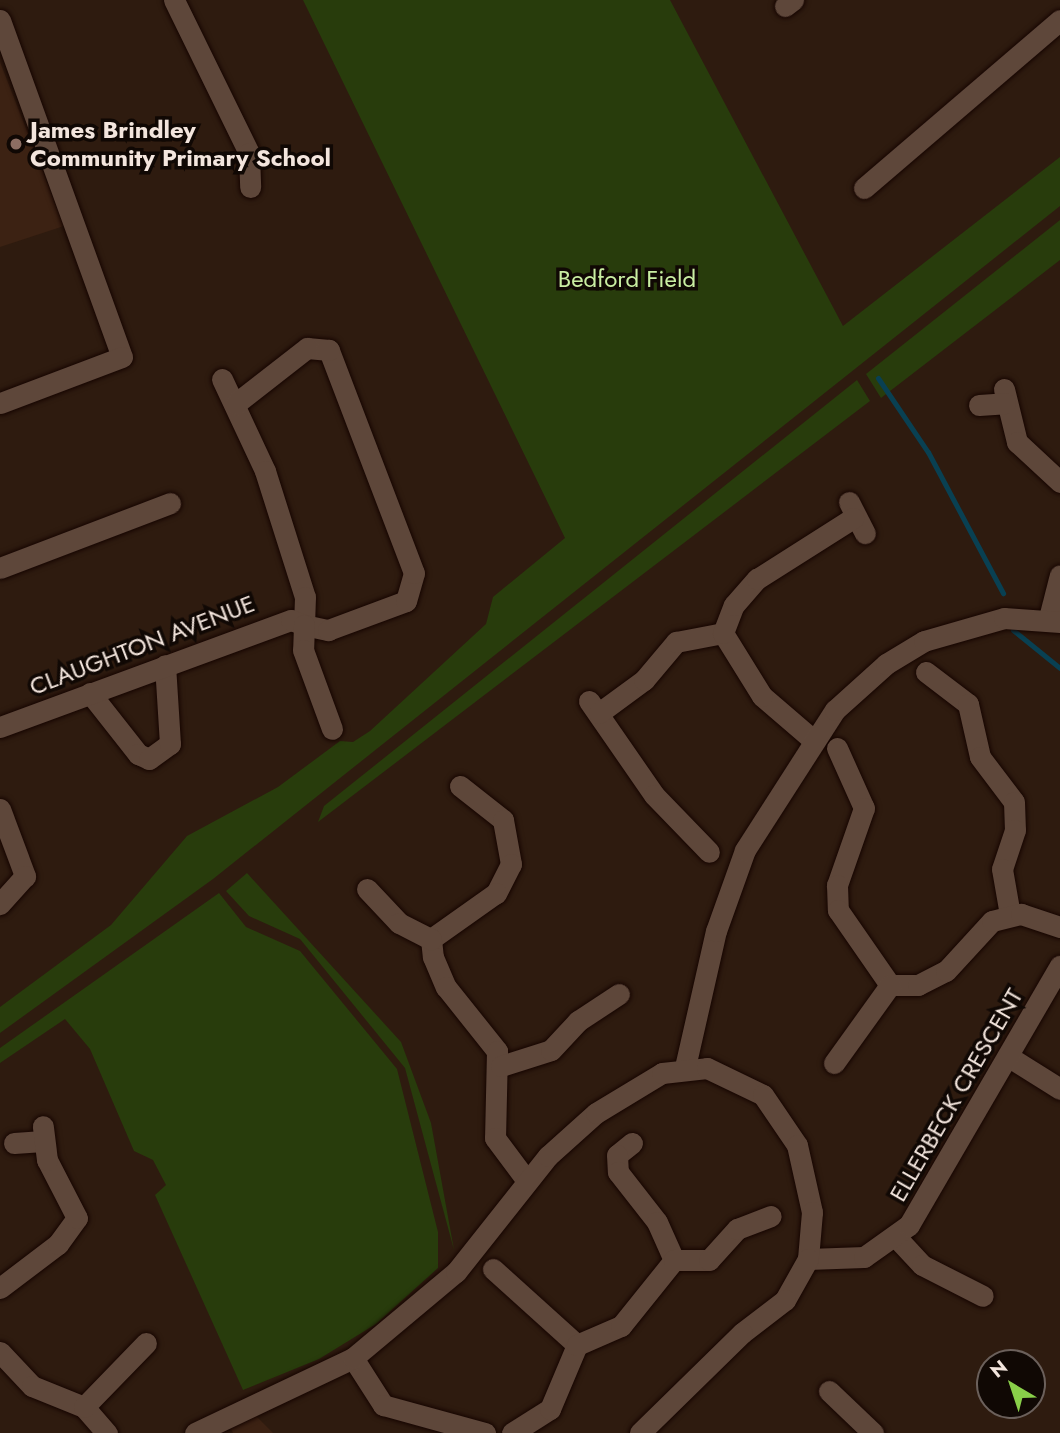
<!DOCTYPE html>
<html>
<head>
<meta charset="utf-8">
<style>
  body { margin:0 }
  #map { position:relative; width:1060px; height:1433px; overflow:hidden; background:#2e1b0f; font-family:Jost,sans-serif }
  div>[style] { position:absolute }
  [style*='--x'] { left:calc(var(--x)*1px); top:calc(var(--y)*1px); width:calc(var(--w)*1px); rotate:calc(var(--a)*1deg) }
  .built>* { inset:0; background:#3c2213 }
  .green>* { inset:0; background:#283c0c }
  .stream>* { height:5px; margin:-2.5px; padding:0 2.5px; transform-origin:2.5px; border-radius:2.5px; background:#094052 }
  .roads { filter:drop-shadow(0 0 2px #160500) drop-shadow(0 0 2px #160500) }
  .minor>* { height:21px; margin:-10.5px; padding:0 10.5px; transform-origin:10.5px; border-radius:10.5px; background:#5e473a }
  .dots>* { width:19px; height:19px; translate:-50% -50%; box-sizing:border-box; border:4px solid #100804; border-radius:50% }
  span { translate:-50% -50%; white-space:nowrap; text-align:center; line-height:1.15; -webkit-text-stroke:7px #100804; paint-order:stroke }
  .poi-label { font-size:24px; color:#f3e5dd; font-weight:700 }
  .left { translate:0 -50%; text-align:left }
  .park-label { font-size:24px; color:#c9eea2 }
  .street-label { font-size:24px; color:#f3e5dd }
  .north { position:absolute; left:976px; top:1349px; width:70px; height:70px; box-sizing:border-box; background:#100804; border:2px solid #6b605b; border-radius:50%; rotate:321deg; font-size:19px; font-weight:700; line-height:28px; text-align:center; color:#f3e5dd }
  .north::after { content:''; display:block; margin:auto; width:24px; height:32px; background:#89cf49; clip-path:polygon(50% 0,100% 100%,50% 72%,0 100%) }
</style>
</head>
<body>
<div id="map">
  <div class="built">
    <i style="clip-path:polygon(0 62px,64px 226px,0 247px)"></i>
    <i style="clip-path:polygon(254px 1414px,273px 1433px,233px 1433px,228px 1424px)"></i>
  </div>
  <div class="green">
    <i style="clip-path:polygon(303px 0,670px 0,843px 326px,1060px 157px,1060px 206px,213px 879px,0 1033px,0 1007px,111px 925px,187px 836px,278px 787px,340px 741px,353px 742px,370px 731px,486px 624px,493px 597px,565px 538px)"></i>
    <i style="clip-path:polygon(1060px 220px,1060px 260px,881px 398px,866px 374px)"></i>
    <i style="clip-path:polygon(857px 380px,870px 401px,318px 822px,324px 806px)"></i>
    <i style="clip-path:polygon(247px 873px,401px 1042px,431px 1123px,454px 1250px,405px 1068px,300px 939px,249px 916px,226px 891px)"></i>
    <i style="clip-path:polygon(219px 893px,246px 927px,300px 951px,397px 1069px,438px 1232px,438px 1268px,376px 1324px,319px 1359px,243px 1390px,155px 1195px,166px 1185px,153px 1160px,134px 1151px,90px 1049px,65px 1019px,0 1063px,0 1048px)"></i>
  </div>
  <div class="stream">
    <i style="--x:878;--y:378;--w:89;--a:56"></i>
    <i style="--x:928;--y:452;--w:160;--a:62"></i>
    <i style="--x:1013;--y:630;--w:60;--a:39"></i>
  </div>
  <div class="roads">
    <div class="minor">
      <i style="--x:174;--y:0;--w:170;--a:63.9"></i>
      <i style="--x:249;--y:153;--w:34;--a:88"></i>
      <i style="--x:785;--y:6;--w:10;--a:-37"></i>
      <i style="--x:0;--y:20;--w:358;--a:70.1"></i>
      <i style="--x:122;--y:357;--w:130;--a:159.3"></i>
      <i style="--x:864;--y:188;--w:258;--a:-40.6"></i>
      <i style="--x:222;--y:379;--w:102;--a:64.9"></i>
      <i style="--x:265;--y:471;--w:132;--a:72.4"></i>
      <i style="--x:305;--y:597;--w:28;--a:92"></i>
      <i style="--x:304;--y:625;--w:25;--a:12"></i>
      <i style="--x:328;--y:630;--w:83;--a:-20.4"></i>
      <i style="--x:406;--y:601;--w:29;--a:-74"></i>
      <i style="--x:414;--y:573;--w:239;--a:-110.9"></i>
      <i style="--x:329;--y:350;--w:22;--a:-175"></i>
      <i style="--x:307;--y:348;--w:91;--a:142.1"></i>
      <i style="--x:1004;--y:389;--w:55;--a:76.2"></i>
      <i style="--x:1017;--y:442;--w:59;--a:42.9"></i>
      <i style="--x:979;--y:405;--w:26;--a:-4"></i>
      <i style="--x:849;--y:502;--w:35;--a:63"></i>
      <i style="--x:0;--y:568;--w:182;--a:-20.9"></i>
      <i style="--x:1049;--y:618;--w:44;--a:-75.7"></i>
      <i style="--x:926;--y:672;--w:53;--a:37.3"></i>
      <i style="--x:968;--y:704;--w:54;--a:77.2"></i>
      <i style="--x:980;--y:757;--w:56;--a:52.9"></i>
      <i style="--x:1014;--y:802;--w:28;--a:88"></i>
      <i style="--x:1015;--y:830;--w:41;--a:108.4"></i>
      <i style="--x:1002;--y:869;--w:47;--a:80.1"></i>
      <i style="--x:90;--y:693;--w:78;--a:51.8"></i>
      <i style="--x:138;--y:754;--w:12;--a:24"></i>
      <i style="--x:149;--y:759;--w:26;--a:-36"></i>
      <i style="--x:170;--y:744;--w:79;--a:-93.6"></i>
      <i style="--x:589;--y:701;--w:114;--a:55.3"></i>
      <i style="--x:654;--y:795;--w:79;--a:46"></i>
      <i style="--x:599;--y:713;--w:56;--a:-36.3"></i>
      <i style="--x:644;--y:680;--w:50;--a:-49.9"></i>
      <i style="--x:676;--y:642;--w:48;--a:-10.8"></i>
      <i style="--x:0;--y:727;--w:310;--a:-20.2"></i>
      <i style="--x:291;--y:620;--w:14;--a:21"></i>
      <i style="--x:304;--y:625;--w:25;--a:92"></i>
      <i style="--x:303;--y:650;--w:84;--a:69.8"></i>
      <i style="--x:812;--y:739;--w:66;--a:-139.3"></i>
      <i style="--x:762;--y:696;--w:74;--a:-121.8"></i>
      <i style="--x:723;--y:633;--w:30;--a:-69"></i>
      <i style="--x:734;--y:605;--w:35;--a:-49"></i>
      <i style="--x:757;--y:579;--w:114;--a:-32.4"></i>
      <i style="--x:837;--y:748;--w:66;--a:65.8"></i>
      <i style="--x:864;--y:808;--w:82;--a:109.3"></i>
      <i style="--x:837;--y:885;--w:25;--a:88"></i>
      <i style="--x:838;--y:910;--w:91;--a:55.3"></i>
      <i style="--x:890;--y:985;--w:28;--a:0"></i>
      <i style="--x:918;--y:985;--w:31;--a:-27"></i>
      <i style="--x:946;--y:971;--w:68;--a:-47.4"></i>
      <i style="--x:992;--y:921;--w:30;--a:-14"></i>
      <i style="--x:1021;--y:914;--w:41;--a:18.4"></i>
      <i style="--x:460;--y:786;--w:55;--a:38.3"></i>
      <i style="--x:503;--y:820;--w:45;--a:79.7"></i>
      <i style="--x:511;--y:864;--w:33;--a:117"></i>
      <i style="--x:496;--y:893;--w:80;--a:144.7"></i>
      <i style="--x:431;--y:939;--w:18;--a:84"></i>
      <i style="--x:433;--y:957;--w:33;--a:67"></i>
      <i style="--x:446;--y:987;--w:82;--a:51.4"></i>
      <i style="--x:497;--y:1051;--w:87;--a:91.3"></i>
      <i style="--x:495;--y:1138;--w:54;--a:53.3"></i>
      <i style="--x:0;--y:809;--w:72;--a:69.5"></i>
      <i style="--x:25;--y:876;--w:38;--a:132"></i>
      <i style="--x:367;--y:889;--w:47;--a:46.7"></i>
      <i style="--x:399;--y:923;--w:36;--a:27"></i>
      <i style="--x:1009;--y:1057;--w:60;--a:32.1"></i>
      <i style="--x:834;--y:1063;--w:96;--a:-54.3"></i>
      <i style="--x:501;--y:1066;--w:52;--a:-17.7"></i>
      <i style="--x:551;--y:1050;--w:40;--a:-47"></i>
      <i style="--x:578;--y:1021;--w:49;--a:-33.4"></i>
      <i style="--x:685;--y:1067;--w:139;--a:-77.2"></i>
      <i style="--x:716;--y:931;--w:86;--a:-70.3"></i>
      <i style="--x:745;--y:850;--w:166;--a:-57.3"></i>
      <i style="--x:835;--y:710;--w:69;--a:-42"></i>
      <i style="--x:886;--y:664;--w:44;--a:-31.2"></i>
      <i style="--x:924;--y:641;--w:83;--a:-16"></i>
      <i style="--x:1004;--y:618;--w:56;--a:4.1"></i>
      <i style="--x:14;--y:1143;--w:29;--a:-4"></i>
      <i style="--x:632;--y:1143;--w:19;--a:141"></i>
      <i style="--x:617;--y:1155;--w:17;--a:87"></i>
      <i style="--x:618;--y:1172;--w:63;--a:52"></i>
      <i style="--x:657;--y:1222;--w:42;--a:65.9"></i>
      <i style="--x:896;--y:1237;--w:38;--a:47"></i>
      <i style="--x:922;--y:1265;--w:68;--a:26.9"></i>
      <i style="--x:808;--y:1259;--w:56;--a:-2"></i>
      <i style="--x:864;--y:1257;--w:55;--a:-35.4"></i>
      <i style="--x:909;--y:1225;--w:300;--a:-59.8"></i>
      <i style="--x:493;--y:1269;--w:113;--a:42.1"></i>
      <i style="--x:0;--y:1288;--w:73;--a:-37.2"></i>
      <i style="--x:58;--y:1244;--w:32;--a:-54"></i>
      <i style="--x:77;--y:1218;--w:65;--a:-117.3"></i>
      <i style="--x:47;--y:1160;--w:34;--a:-97"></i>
      <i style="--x:0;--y:1352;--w:47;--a:46.7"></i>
      <i style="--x:32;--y:1386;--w:56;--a:22"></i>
      <i style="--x:84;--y:1407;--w:35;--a:49"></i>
      <i style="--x:353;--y:1358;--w:56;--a:57.4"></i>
      <i style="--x:383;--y:1405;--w:106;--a:15.4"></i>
      <i style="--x:829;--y:1391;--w:61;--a:43.7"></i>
      <i style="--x:84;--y:1407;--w:89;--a:-45.9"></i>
      <i style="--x:195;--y:1433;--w:175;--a:-25.4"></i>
      <i style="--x:353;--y:1358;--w:134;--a:-39.9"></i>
      <i style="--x:456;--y:1272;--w:148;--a:-51.6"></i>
      <i style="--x:548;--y:1156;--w:64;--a:-41.9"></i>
      <i style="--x:596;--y:1113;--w:77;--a:-31.2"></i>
      <i style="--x:662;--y:1073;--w:45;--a:-6.3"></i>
      <i style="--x:707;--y:1068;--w:62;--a:25.7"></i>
      <i style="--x:763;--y:1095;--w:60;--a:55.8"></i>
      <i style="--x:797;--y:1145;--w:69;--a:77.4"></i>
      <i style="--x:812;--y:1212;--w:47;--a:94.9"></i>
      <i style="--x:808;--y:1259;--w:47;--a:119.3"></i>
      <i style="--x:785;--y:1300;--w:54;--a:142.5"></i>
      <i style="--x:742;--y:1333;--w:143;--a:135.6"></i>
      <i style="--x:512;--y:1433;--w:45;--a:-32.3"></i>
      <i style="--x:550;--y:1409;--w:69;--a:-67.1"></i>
      <i style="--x:577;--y:1345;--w:48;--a:-23.4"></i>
      <i style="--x:621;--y:1326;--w:85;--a:-51.2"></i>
      <i style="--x:674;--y:1260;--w:35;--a:0"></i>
      <i style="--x:709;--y:1260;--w:42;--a:-47.9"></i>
      <i style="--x:737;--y:1229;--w:36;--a:-21"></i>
    </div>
  </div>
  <div class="dots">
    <i style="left:16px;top:144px;background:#8d6e63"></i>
  </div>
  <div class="poi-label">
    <span class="left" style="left:30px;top:144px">James Brindley<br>Community Primary School</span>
  </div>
  <div class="park-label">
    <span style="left:627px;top:279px">Bedford Field</span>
  </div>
  <div class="street-label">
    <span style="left:142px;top:645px;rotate:-21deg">CLAUGHTON AVENUE</span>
    <span style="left:956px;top:1095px;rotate:-60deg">ELLERBECK CRESCENT</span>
  </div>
  <div class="north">N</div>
</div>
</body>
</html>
